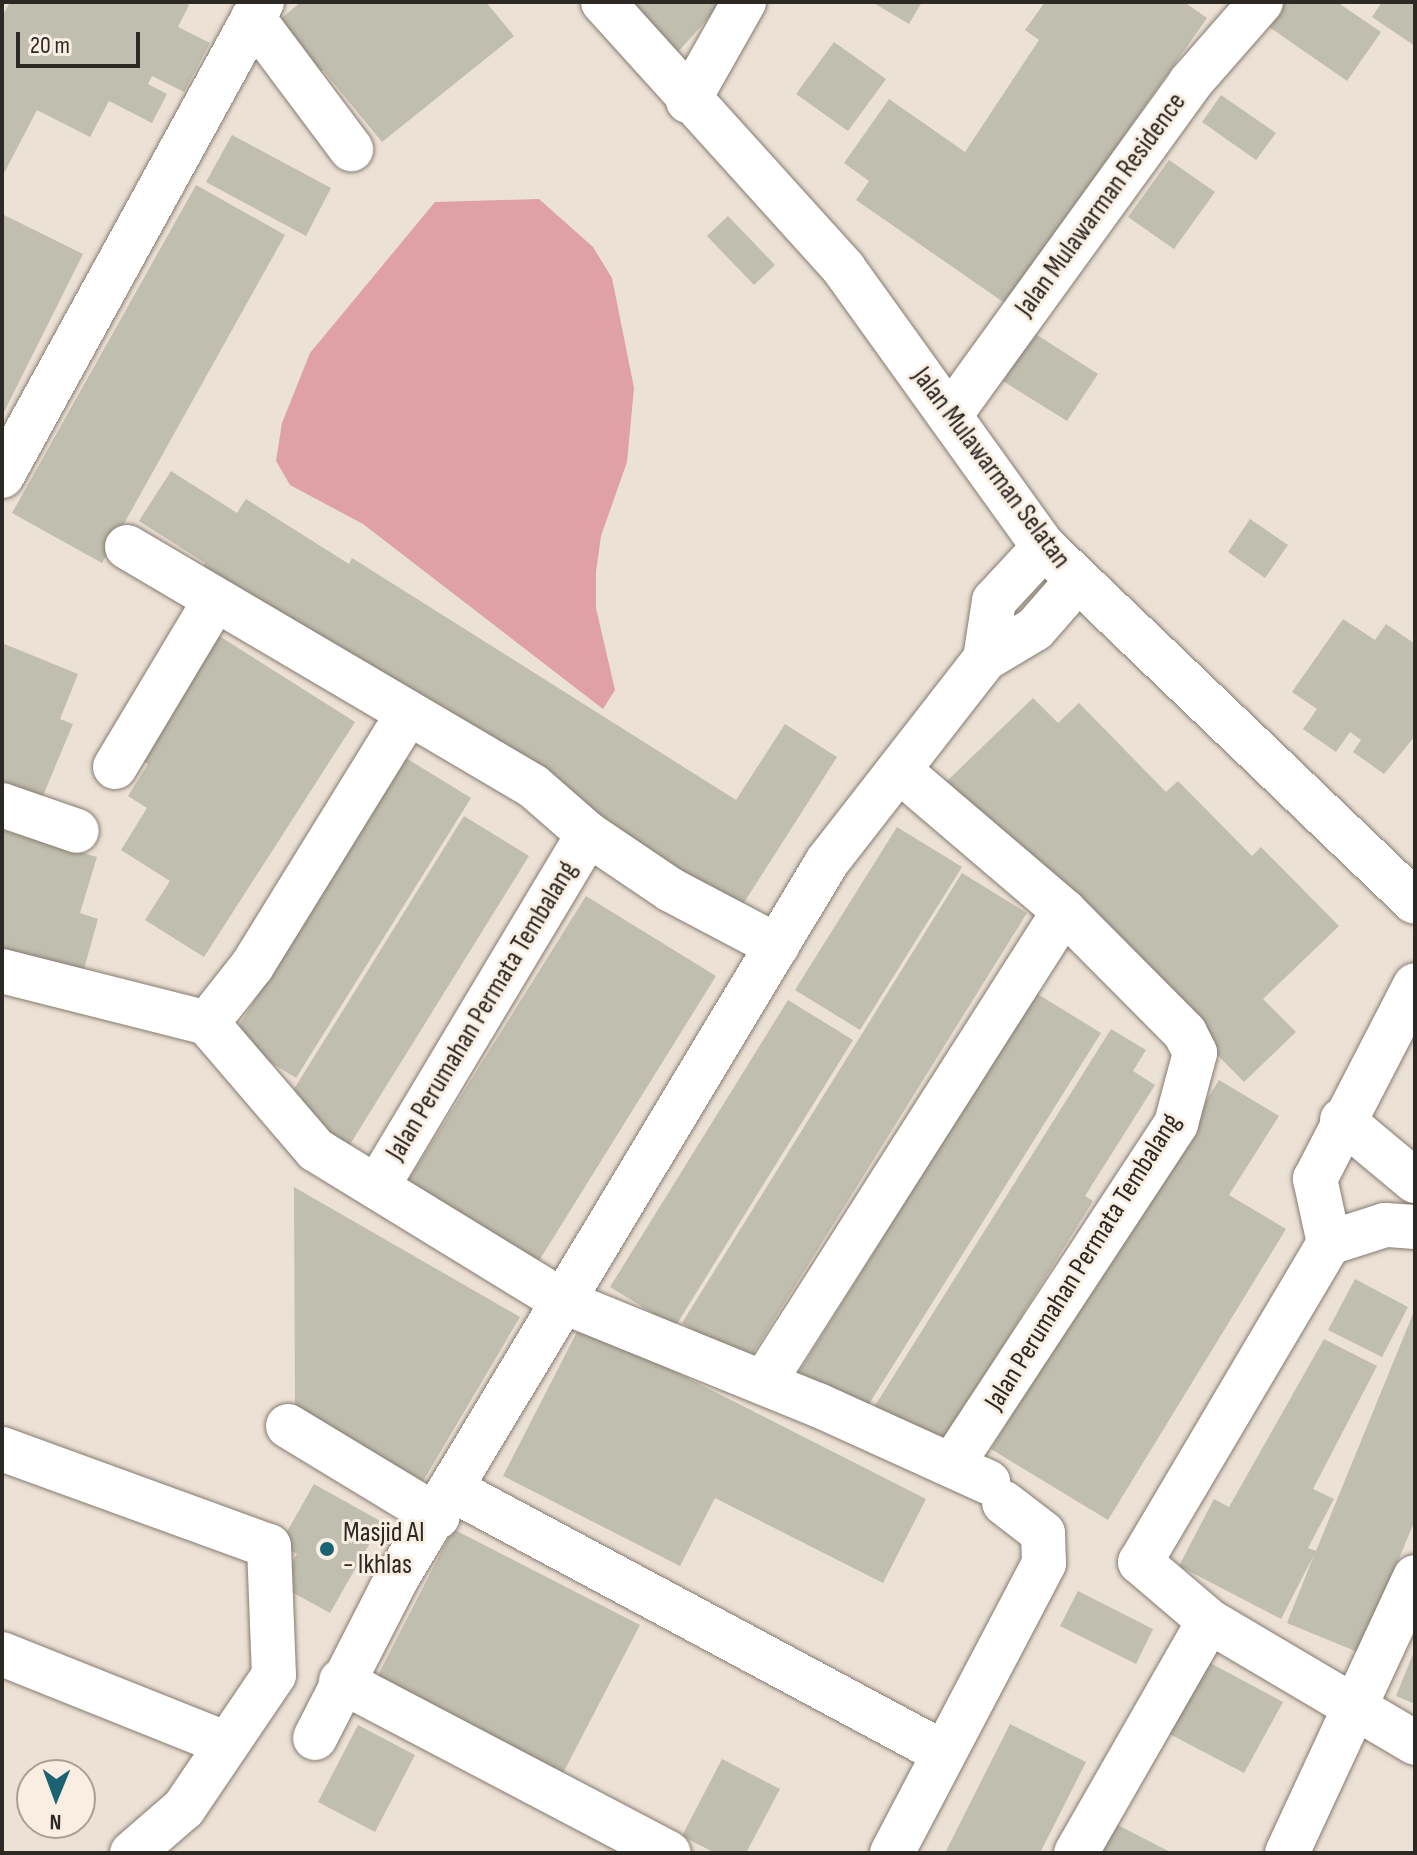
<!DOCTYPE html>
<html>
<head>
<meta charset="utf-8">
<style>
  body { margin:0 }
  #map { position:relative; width:1417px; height:1855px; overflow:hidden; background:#ece1d5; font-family:"Sofia Sans Condensed",sans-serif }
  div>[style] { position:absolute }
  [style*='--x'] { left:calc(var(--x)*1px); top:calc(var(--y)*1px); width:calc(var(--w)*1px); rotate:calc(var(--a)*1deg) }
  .green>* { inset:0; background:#dfa0a6 }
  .building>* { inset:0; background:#c0beaf }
  .roads { filter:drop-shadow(0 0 2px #857b70) drop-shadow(0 0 2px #857b70) }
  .minor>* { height:44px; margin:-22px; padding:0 22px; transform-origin:22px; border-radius:22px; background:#fff }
  .tertiary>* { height:44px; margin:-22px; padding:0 22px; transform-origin:22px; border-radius:22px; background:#fff }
  .dots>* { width:22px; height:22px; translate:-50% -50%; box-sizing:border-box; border:4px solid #faeee2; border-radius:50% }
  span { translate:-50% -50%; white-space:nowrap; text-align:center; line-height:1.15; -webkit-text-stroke:6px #faeee2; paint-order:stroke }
  .street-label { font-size:28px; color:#2c2824 }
  .poi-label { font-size:28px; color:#2c2824 }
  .left { translate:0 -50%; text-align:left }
  .frame { position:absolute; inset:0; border:4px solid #2c2824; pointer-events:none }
  .north { position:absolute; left:16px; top:1759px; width:80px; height:80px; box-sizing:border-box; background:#faeee2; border:2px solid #a89f96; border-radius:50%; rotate:181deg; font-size:22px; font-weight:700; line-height:32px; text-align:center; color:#2c2824 }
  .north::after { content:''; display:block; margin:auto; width:28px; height:36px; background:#1b6372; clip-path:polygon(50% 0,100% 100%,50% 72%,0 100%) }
  .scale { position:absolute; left:16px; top:32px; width:124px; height:36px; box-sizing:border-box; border:4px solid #2c2824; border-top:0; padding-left:10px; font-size:24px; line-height:28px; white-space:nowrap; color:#2c2824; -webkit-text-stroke:6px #faeee2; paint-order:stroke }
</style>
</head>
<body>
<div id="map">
  <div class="green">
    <i style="clip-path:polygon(539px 199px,593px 247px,612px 278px,634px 388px,627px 462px,601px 536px,596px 572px,596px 608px,615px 690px,603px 709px,363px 524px,290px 485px,276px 461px,282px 423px,310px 353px,435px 202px)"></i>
  </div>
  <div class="building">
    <i style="clip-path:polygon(10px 2px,182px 2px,189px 5px,178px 27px,210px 43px,184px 92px,152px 76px,148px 84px,167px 94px,152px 123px,109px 101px,90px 137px,37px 110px,2px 177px,2px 17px)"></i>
    <i style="clip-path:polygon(301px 2px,486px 2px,514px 36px,382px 142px,323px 70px,314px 78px,272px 26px)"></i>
    <i style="clip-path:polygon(622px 2px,723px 2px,677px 53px)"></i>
    <i style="clip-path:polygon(872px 2px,922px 2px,909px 24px)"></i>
    <i style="clip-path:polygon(1045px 2px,1184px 2px,1207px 18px,1006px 304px,856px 200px,869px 181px,844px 163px,889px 99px,965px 152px,1039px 40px,1025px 30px)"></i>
    <i style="clip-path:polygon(1284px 2px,1337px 2px,1381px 32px,1347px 81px,1268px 26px)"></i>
    <i style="clip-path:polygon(1382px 2px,1415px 2px,1415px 46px,1372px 17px)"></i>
    <i style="clip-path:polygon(834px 42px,886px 79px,848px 131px,796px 94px)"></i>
    <i style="clip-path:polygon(1221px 95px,1276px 133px,1256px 160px,1202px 122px)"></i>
    <i style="clip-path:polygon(232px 135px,331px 188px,306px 236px,206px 182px)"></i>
    <i style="clip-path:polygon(1169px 160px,1215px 192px,1174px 249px,1128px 217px)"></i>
    <i style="clip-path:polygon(196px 185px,285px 235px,102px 563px,12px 513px)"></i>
    <i style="clip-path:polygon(2px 214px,83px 254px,2px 416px)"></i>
    <i style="clip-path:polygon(728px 216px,775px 265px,754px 285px,707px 236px)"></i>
    <i style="clip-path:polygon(1034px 333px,1098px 374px,1067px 421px,1003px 381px)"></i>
    <i style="clip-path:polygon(171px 471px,237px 513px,246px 499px,349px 564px,352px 558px,736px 800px,785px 724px,837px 757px,738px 912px,200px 573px,205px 563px,139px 521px)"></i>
    <i style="clip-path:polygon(1250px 519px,1288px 545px,1265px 578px,1228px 552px)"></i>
    <i style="clip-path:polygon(1343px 619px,1375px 640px,1386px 624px,1415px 644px,1415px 736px,1384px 774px,1353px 752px,1361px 740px,1350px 732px,1336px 752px,1303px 729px,1317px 709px,1292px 692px)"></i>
    <i style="clip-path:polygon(210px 630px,355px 722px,204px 957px,145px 920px,170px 881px,121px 850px,147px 808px,128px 796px,148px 764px,140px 759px)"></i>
    <i style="clip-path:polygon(2px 643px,78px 674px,60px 719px,73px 724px,37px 810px,2px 796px)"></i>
    <i style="clip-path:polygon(1033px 698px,1058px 723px,1079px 703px,1166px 792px,1178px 781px,1252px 856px,1261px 847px,1339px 926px,1263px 999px,1296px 1032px,1244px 1082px,947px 781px)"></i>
    <i style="clip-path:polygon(406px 758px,471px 798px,296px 1078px,231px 1038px)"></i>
    <i style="clip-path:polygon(464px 816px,529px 856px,349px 1146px,284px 1105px)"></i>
    <i style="clip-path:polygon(897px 827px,962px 867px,860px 1030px,795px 990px)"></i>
    <i style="clip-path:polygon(2px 830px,97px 857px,80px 913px,98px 919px,80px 983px,2px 961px)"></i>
    <i style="clip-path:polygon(962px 873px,1027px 913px,747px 1363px,682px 1323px)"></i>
    <i style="clip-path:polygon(586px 896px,716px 976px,537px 1264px,406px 1184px)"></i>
    <i style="clip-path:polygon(1036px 993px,1101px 1033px,859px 1420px,794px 1380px)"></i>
    <i style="clip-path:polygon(788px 1000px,853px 1040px,675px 1327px,610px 1287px)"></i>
    <i style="clip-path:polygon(1111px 1029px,1146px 1050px,1133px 1071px,1155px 1085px,1085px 1196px,1093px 1201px,937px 1452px,871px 1412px)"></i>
    <i style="clip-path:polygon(1219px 1080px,1279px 1116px,1229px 1195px,1286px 1229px,1108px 1520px,991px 1449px)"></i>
    <i style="clip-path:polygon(294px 1187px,520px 1317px,422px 1483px,295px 1409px)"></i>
    <i style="clip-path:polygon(1355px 1279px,1408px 1307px,1382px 1357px,1328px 1330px)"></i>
    <i style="clip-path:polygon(1415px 1309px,1415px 1520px,1360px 1653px,1287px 1623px,1314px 1555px,1281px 1619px,1179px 1566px,1214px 1499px,1229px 1507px,1324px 1339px,1377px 1366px,1313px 1489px,1334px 1499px,1308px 1548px,1316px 1551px)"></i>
    <i style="clip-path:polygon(581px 1324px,926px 1499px,883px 1583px,715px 1498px,680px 1566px,503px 1476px)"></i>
    <i style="clip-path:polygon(314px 1484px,382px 1522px,330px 1613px,279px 1585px,297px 1554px,280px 1544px)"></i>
    <i style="clip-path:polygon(453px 1529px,640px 1625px,562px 1775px,376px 1679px)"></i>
    <i style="clip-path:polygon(1078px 1591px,1153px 1629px,1136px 1664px,1060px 1626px)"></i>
    <i style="clip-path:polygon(1415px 1649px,1415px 1704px,1396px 1696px)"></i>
    <i style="clip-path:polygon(1199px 1657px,1283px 1702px,1244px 1773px,1160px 1729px)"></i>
    <i style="clip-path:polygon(1010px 1724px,1086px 1762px,1040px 1853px,945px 1853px)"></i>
    <i style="clip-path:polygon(358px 1725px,415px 1755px,375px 1832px,318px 1802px)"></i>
    <i style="clip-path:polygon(722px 1759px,780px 1789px,746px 1853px,715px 1853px,682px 1836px)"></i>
    <i style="clip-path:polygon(1110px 1821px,1172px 1853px,1093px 1853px)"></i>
  </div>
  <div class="roads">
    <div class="minor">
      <i style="--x:253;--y:18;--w:164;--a:53.2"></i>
      <i style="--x:688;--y:101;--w:114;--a:-60.5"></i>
      <i style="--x:950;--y:415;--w:410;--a:-54.1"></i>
      <i style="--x:1190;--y:83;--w:108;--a:-48.8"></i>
      <i style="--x:2;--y:476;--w:541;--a:-61.25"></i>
      <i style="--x:127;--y:547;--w:471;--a:30.5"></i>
      <i style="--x:533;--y:786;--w:73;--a:41.1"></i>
      <i style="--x:588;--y:834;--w:100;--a:34"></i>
      <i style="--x:671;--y:890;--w:120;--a:27.8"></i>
      <i style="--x:985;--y:659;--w:59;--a:-81.2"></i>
      <i style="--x:994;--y:601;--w:74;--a:-47.2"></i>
      <i style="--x:115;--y:767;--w:195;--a:-59.1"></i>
      <i style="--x:900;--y:771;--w:216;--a:40.5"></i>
      <i style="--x:1064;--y:911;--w:172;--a:45.2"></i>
      <i style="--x:1185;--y:1033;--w:22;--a:63"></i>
      <i style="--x:1195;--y:1053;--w:73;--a:105"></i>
      <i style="--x:1176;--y:1124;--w:408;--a:123.3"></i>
      <i style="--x:2;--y:805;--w:79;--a:19.1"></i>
      <i style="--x:2;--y:971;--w:211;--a:14.2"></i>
      <i style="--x:207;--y:1023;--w:167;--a:49.4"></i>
      <i style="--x:316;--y:1150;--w:291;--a:31.5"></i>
      <i style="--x:564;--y:1302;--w:274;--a:22.1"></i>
      <i style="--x:818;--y:1405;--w:187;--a:24.4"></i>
      <i style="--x:207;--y:1023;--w:73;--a:-51.7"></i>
      <i style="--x:252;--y:966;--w:293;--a:-58.3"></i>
      <i style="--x:1342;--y:1120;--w:95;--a:39.9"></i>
      <i style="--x:377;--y:1187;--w:411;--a:-59.1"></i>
      <i style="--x:1415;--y:1227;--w:30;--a:-176"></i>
      <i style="--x:1385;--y:1225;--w:59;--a:162.2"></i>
      <i style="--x:1329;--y:1243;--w:371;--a:120.6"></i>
      <i style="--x:1140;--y:1562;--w:91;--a:40.5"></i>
      <i style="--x:1209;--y:1621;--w:239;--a:30.6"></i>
      <i style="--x:1329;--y:1243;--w:66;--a:-102.3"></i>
      <i style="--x:1315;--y:1179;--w:218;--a:-62.7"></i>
      <i style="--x:764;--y:1382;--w:558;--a:-57.51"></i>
      <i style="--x:288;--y:1426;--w:175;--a:31.2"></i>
      <i style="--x:2;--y:1449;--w:284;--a:20"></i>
      <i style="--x:269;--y:1546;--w:129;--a:87.8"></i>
      <i style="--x:274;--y:1675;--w:161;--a:124.1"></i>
      <i style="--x:184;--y:1808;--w:69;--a:139.1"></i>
      <i style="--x:453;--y:1490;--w:555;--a:28.18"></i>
      <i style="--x:2;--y:1654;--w:242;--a:21.8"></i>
      <i style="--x:341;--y:1681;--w:370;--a:27.7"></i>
      <i style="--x:315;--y:1738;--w:182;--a:-62.9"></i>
      <i style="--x:398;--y:1576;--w:833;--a:-59"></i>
      <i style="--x:827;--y:862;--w:257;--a:-52.1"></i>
      <i style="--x:985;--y:659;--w:58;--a:-31"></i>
      <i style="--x:1035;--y:629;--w:64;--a:-48.8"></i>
      <i style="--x:892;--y:1853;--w:327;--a:-62.3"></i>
      <i style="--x:1044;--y:1563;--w:30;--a:-92"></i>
      <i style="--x:1043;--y:1533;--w:49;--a:-142.4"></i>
      <i style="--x:1076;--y:1853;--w:267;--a:-60.2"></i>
      <i style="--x:1287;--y:1853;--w:304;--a:-65.1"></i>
    </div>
    <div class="tertiary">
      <i style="--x:603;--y:2;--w:360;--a:47.9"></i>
      <i style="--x:844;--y:269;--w:342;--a:54.3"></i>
      <i style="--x:1044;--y:547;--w:513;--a:43.74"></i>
    </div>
  </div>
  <div class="dots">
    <i style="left:327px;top:1549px;background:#1b6372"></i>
  </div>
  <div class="street-label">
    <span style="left:1101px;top:205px;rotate:-54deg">Jalan Mulawarman Residence</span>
    <span style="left:991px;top:468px;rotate:53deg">Jalan Mulawarman Selatan</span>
    <span style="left:482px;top:1011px;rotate:-59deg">Jalan Perumahan Permata Tembalang</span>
    <span style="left:1083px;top:1262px;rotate:-58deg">Jalan Perumahan Permata Tembalang</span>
  </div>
  <div class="poi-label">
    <span class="left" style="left:343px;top:1549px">Masjid Al<br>- Ikhlas</span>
  </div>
  <div class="frame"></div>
  <div class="north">N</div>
  <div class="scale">20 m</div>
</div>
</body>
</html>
